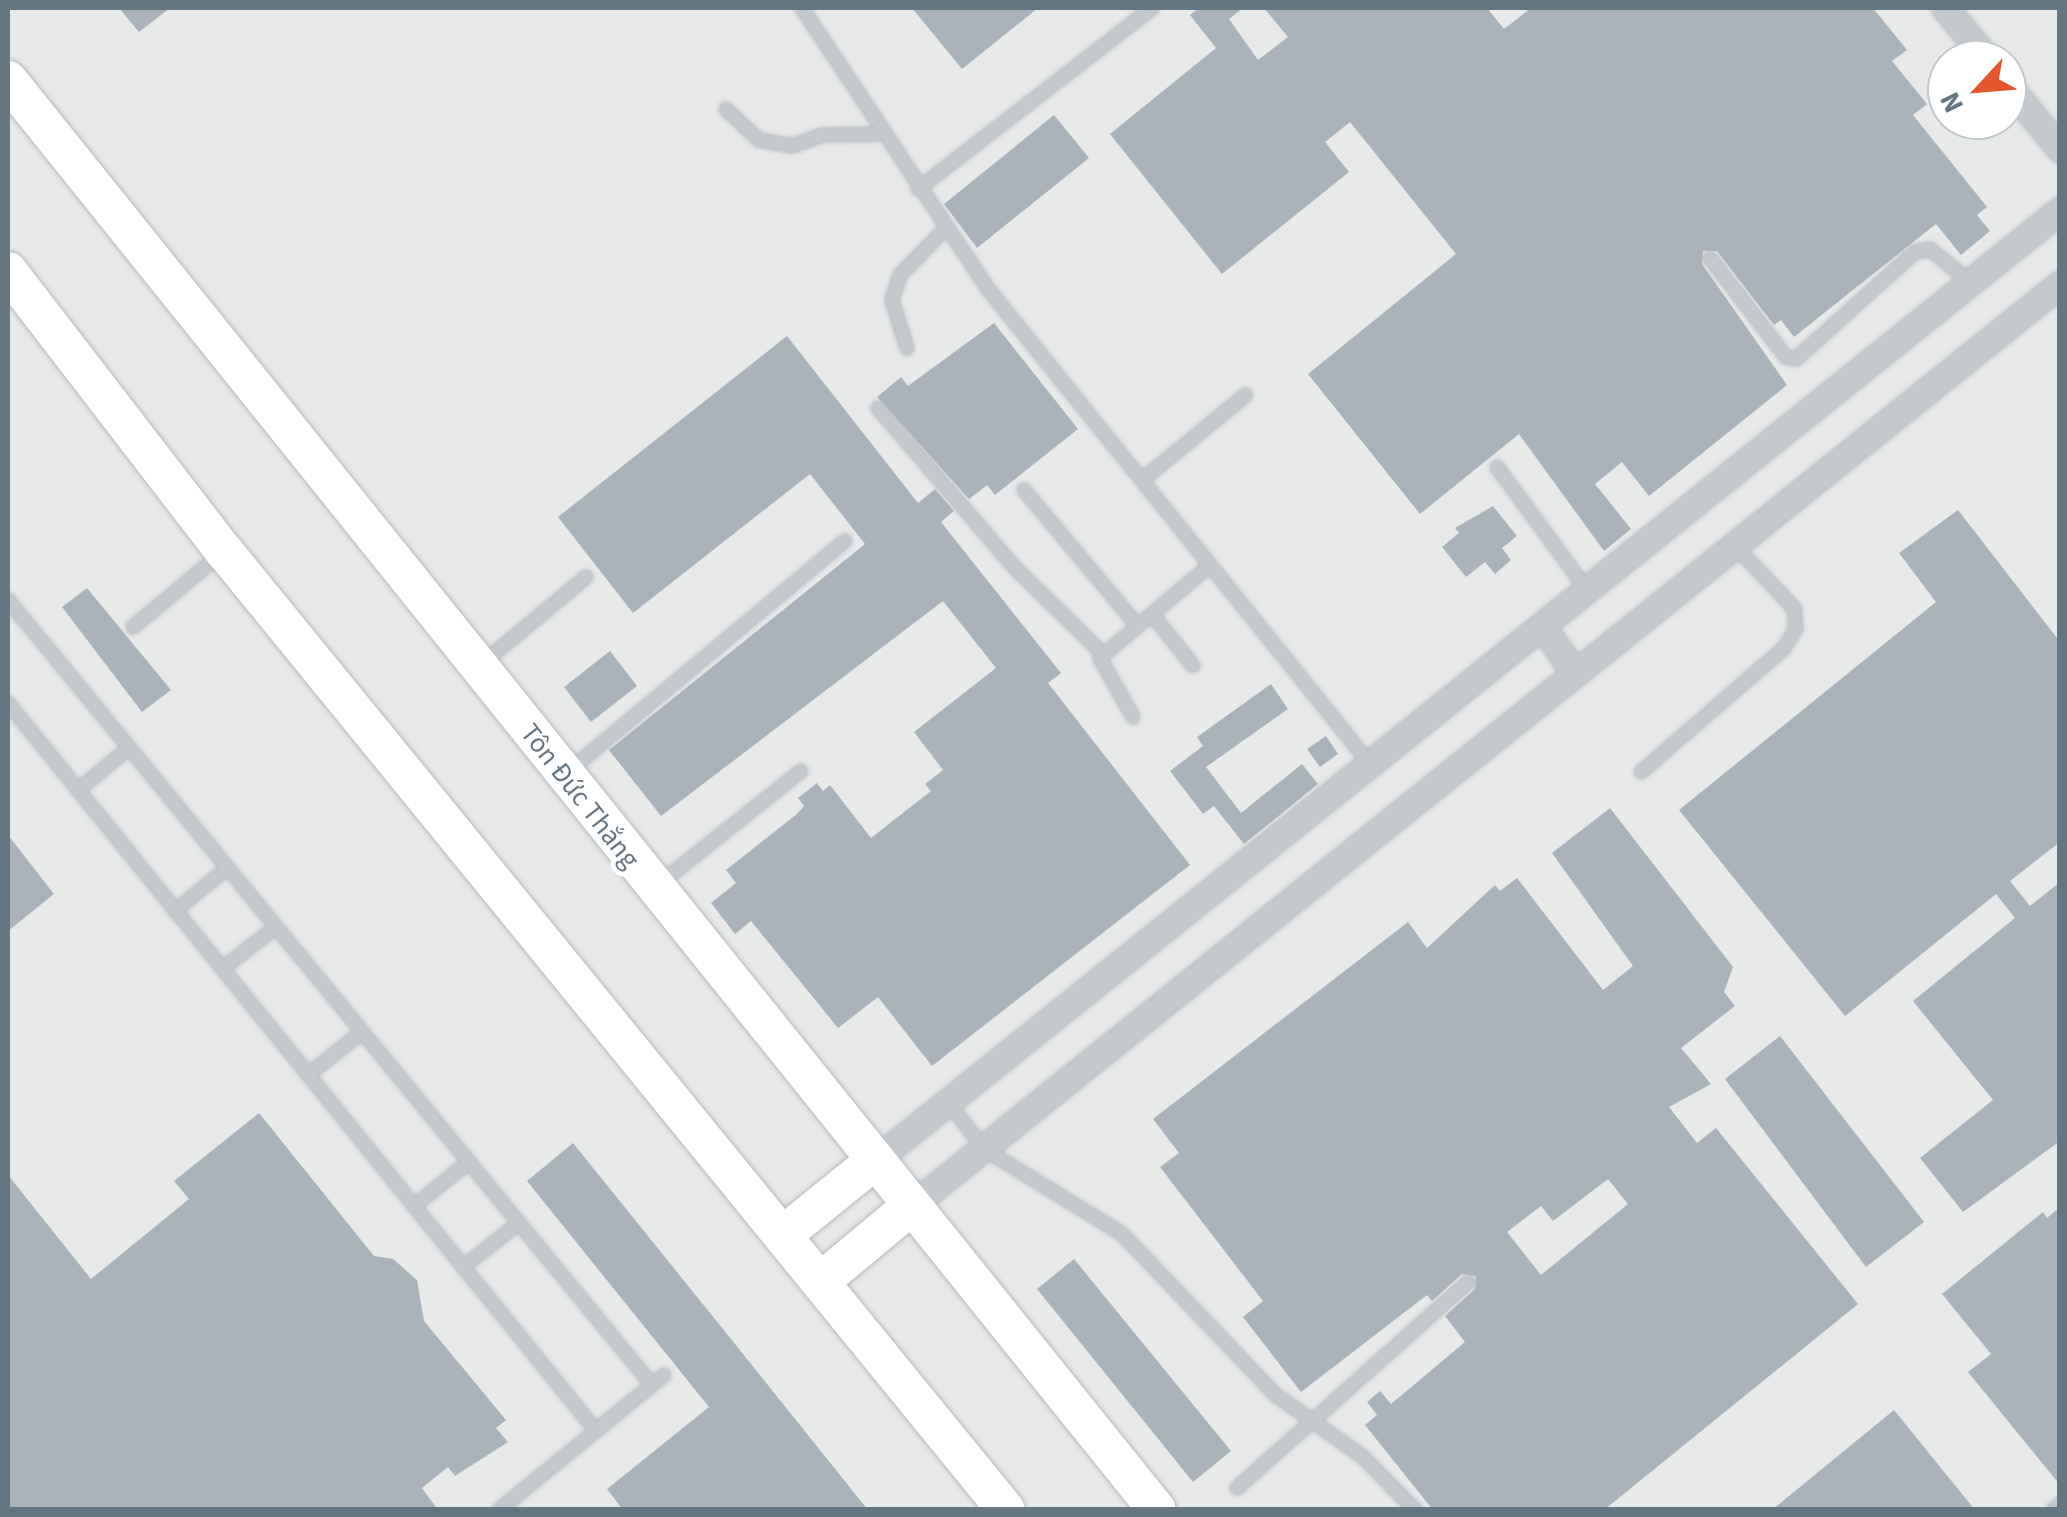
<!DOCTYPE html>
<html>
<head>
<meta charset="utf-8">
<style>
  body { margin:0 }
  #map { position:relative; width:2067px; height:1517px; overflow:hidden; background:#fafaf8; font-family:"Source Sans 3",sans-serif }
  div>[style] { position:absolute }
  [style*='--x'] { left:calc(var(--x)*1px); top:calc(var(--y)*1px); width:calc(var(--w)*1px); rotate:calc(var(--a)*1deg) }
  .built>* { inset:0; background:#e8e9e9 }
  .building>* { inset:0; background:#aab3b9 }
  .roads { filter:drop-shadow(0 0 2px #b5babe) drop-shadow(0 0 2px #b5babe) }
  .service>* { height:12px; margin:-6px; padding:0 6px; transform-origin:6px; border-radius:6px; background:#c3c8cc }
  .minor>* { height:25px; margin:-12.5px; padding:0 12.5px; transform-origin:12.5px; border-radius:12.5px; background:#c3c8cc }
  .primary>* { height:38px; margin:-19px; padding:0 19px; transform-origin:19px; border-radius:19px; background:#fff }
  span { translate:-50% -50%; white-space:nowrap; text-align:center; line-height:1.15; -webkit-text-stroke:10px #fff; paint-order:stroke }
  .street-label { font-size:28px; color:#657683 }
  .frame { position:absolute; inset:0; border:10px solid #657683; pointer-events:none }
  .north { position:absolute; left:1927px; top:40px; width:100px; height:100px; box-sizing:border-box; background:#fff; border:2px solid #c1c8cd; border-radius:50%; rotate:244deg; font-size:28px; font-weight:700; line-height:40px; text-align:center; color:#657683 }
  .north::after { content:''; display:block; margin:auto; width:35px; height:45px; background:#e4572e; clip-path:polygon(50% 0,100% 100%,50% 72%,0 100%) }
</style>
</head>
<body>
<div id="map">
  <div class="built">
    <i style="clip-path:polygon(evenodd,8px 8px,2059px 8px,2059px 1509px,8px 1510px,8px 8px,1947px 60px,2007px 60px,2007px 120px,1947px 120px,1947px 60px)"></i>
  </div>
  <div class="building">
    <i style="clip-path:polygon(119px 8px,170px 8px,139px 32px)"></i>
    <i style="clip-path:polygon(912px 8px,1038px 8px,962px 69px)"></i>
    <i style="clip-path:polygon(1199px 8px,1243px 8px,1229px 19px,1258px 60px,1288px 37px,1264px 8px,1487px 8px,1504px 29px,1531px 8px,1873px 8px,1907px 50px,1892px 61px,1927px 104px,1913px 115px,1987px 207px,1977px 215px,1990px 231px,1961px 255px,1936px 224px,1794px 337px,1781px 320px,1774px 325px,1717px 251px,1703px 251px,1702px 264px,1787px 385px,1649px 496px,1622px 462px,1595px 484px,1631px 529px,1604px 551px,1519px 434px,1420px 514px,1308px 374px,1456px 254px,1350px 122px,1325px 142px,1349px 172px,1222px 274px,1110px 134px,1216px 48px,1190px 15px)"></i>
    <i style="clip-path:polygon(1054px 115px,1089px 158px,977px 248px,944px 204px)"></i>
    <i style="clip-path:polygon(994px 323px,1078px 429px,995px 495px,987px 485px,969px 499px,877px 397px,901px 377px,908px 386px)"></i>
    <i style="clip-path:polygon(787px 336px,918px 503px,935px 489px,954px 511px,941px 522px,1061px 673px,1048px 683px,1190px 865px,932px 1066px,878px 997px,838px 1028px,751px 921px,735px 934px,711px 903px,736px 883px,726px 870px,797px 814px,804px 806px,798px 798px,817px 783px,823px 791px,830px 785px,871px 838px,931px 791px,925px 784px,943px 770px,914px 732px,996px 668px,943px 601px,661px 816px,609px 750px,865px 544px,810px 474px,633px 613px,558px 517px)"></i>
    <i style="clip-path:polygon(1493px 506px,1517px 536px,1502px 548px,1511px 560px,1495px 574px,1485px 562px,1466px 577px,1442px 547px,1459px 533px,1455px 528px)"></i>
    <i style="clip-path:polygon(1958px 510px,2060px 642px,2060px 842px,2010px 881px,2030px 906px,2060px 882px,2060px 1141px,1963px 1212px,1920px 1158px,1993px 1100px,1913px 1001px,2015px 918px,1996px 894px,1845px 1016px,1679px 810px,1936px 602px,1899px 553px)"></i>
    <i style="clip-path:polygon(87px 588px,171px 690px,142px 712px,62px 607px)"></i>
    <i style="clip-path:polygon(610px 651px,637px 686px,591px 722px,564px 687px)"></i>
    <i style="clip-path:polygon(1271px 684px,1288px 709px,1206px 767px,1241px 813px,1302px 764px,1318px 784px,1244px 844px,1214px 806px,1203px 814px,1170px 771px,1203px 746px,1197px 737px)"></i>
    <i style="clip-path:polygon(1326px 736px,1338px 754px,1320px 767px,1307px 749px)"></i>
    <i style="clip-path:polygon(evenodd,1610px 808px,1733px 967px,1724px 992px,1735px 1006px,1681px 1048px,1711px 1084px,1669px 1107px,1697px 1143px,1716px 1128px,1858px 1304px,1604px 1510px,1433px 1510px,1365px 1425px,1377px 1415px,1367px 1402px,1380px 1391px,1391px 1404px,1465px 1342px,1445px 1316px,1475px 1289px,1476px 1276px,1462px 1274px,1432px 1301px,1427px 1295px,1301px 1392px,1243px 1317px,1263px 1301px,1160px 1167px,1179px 1153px,1153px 1119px,1408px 922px,1427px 948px,1495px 885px,1500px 891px,1517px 878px,1603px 990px,1633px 966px,1552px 853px,1610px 808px,1608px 1179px,1628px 1204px,1541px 1275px,1507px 1232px,1541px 1206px,1553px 1221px,1608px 1179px)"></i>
    <i style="clip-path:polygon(8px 835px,54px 894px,8px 931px)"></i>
    <i style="clip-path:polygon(1780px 1036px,1924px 1222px,1866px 1267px,1725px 1079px)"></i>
    <i style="clip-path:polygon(259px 1113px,374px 1256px,393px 1259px,417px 1280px,424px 1321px,506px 1420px,496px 1428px,508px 1442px,455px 1476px,448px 1467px,422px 1488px,438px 1510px,8px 1510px,8px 1175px,91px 1279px,189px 1199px,174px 1181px)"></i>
    <i style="clip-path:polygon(573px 1143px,735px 1344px,868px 1510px,623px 1510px,607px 1489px,709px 1407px,527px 1181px)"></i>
    <i style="clip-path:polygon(2060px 1207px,2060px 1485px,1968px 1372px,1991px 1354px,1942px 1294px,2043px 1212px,2047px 1218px)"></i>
    <i style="clip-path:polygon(1074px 1259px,1231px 1451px,1193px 1482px,1037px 1289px)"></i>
    <i style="clip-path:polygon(1894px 1410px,1975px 1510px,1772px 1510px)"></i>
  </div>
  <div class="roads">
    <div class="service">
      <i style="--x:802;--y:8;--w:337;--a:56.5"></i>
      <i style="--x:988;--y:289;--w:610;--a:51.19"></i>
      <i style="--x:726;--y:109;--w:45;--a:43.2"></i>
      <i style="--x:759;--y:140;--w:34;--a:10"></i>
      <i style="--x:792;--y:146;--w:32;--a:-20"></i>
      <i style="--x:822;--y:135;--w:61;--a:-0.9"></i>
      <i style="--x:918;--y:189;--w:296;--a:-37.7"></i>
      <i style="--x:1710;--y:258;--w:125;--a:52.5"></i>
      <i style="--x:1786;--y:357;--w:10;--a:11"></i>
      <i style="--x:1796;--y:359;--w:160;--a:-42"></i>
      <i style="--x:1915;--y:252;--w:15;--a:-11"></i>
      <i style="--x:1930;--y:249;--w:52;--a:39.5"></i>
      <i style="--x:907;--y:348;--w:50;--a:-107.4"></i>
      <i style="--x:892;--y:300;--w:26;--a:-72"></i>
      <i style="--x:900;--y:275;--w:64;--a:-45.6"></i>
      <i style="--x:878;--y:408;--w:213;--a:49.4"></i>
      <i style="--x:1017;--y:570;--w:120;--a:44.3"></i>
      <i style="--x:1497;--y:467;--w:152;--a:53.8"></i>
      <i style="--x:1142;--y:480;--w:134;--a:-39.3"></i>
      <i style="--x:1024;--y:490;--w:176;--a:50.1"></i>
      <i style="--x:8;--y:600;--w:1015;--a:50.64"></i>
      <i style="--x:1152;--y:614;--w:66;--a:51.7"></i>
      <i style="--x:133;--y:627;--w:117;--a:-39.8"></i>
      <i style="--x:484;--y:662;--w:133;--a:-39.8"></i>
      <i style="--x:8;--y:703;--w:936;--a:51.07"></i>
      <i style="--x:1133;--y:717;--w:68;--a:-119.2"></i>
      <i style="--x:1100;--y:658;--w:144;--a:-40.2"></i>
      <i style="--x:570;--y:770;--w:358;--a:-39.8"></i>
      <i style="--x:1641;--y:772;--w:189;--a:-40.9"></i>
      <i style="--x:1784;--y:648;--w:22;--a:-58"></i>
      <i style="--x:1796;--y:629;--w:21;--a:-95"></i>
      <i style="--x:1794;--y:608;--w:87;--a:-133.6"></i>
      <i style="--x:78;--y:790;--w:66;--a:-39.5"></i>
      <i style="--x:659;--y:884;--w:181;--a:-38.5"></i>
      <i style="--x:175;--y:911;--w:67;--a:-39.6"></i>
      <i style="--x:222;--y:969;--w:68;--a:-37.9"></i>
      <i style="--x:308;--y:1075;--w:69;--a:-38.5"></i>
      <i style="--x:948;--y:1102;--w:59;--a:52.5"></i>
      <i style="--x:984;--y:1149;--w:162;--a:31.6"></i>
      <i style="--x:1122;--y:1234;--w:223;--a:46.3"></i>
      <i style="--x:1276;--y:1395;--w:107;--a:35.5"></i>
      <i style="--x:1363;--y:1457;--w:74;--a:45.5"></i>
      <i style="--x:414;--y:1206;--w:70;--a:-38.7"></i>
      <i style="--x:463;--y:1267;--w:71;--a:-38.2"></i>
      <i style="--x:1237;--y:1488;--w:310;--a:-41.7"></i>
      <i style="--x:499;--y:1510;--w:213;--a:-39.3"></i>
      <i style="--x:2053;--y:1510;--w:9;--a:-41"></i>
    </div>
    <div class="minor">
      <i style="--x:1945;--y:8;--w:67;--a:50.4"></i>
      <i style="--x:2007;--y:84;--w:84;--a:50.8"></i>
      <i style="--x:1542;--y:626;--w:57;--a:54.9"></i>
      <i style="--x:873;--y:1162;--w:1522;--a:-38.73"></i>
      <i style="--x:910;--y:1207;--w:1475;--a:-38.75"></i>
    </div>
    <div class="primary">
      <i style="--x:8;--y:80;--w:1834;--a:51.22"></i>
      <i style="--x:8;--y:271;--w:354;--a:52.4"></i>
      <i style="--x:224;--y:551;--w:1237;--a:50.81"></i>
      <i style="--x:783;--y:1235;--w:116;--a:-39"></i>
      <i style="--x:820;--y:1282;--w:117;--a:-39.8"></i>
    </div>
  </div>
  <div class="street-label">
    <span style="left:580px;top:796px;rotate:52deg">Tôn Đức Thắng</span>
  </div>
  <div class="frame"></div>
  <div class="north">N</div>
</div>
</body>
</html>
